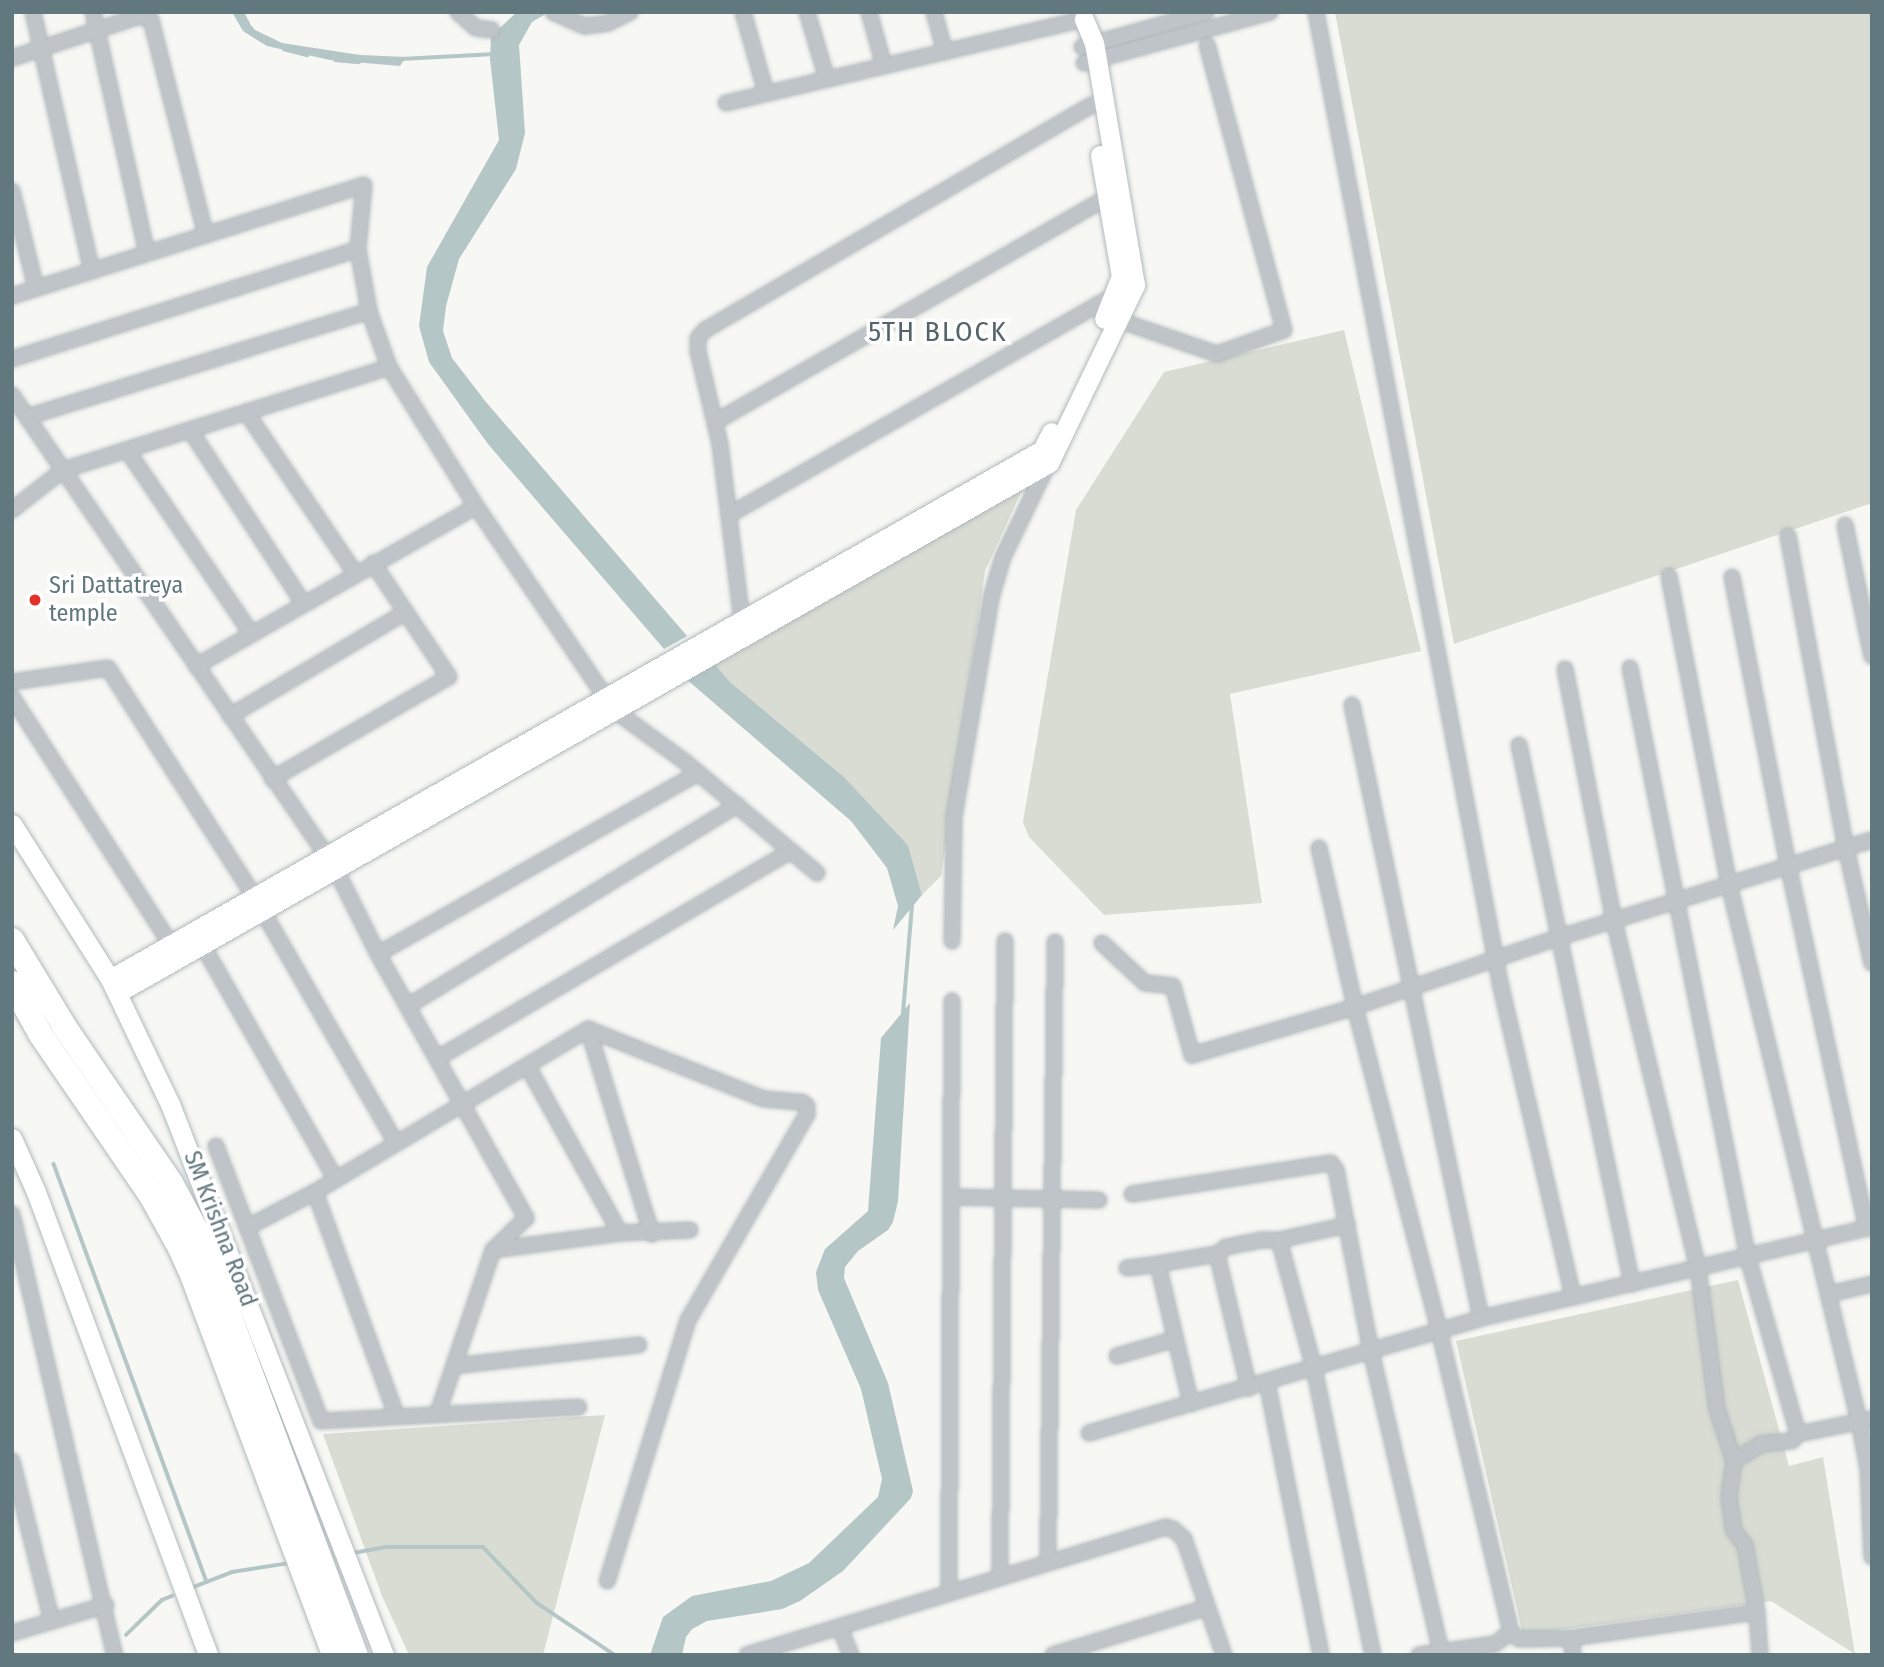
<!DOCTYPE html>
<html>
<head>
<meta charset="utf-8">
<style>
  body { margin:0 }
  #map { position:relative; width:1884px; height:1667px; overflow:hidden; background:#f7f7f4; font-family:"Fira Sans Condensed",sans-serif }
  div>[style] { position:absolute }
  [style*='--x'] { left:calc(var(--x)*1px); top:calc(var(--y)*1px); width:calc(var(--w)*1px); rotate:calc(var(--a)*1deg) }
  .green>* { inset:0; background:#d8dcd3 }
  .water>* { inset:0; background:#b5c6c7 }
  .stream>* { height:3.5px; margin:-1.75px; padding:0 1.75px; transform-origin:1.75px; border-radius:1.75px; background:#b5c6c7 }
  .roads { filter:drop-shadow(0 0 2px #b0b9bb) drop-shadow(0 0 2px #b0b9bb) }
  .street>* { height:14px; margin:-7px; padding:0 7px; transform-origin:7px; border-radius:7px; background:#bec4c7 }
  .secondary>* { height:19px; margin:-9.5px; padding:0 9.5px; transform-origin:9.5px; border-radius:9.5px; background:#fff }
  .highway>* { height:24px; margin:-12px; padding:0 12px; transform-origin:12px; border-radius:12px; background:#fff }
  .dots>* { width:19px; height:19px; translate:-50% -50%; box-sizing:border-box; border:4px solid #fff; border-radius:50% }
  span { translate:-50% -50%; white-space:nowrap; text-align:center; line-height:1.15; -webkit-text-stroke:7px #fff; paint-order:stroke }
  .poi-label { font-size:24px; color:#62787f }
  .left { translate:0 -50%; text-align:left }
  .street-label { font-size:24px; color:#62787f }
  .quarter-label { font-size:28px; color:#54656a; letter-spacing:2px }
  .frame { position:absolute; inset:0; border:14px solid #62787f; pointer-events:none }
</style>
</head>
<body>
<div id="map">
  <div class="green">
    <i style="clip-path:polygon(1335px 12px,1872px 12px,1872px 503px,1454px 644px)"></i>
    <i style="clip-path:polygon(1344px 330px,1421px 651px,1230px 694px,1262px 903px,1104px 915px,1029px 837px,1023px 822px,1076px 510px,1164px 372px)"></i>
    <i style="clip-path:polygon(1024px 486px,985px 571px,941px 876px,922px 895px,908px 845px,844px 777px,730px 682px,714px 663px)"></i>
    <i style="clip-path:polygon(1738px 1280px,1789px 1466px,1823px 1457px,1855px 1654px,1771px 1601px,1523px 1635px,1456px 1341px)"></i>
    <i style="clip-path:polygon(605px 1415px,543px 1655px,409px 1655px,382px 1596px,323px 1434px)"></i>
  </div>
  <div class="water">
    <i style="clip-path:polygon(232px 12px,240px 12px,255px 30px,282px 43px,360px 55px,406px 57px,400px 66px,330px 60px,267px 46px,243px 31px)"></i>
    <i style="clip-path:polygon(517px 12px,549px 12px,532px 22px,519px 45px,525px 133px,516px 169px,459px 259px,446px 306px,443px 331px,452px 358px,486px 402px,687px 636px,664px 649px,488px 444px,429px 362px,419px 326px,427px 267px,499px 140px,490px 59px,491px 36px)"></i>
    <i style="clip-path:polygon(714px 663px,730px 682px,844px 777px,908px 845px,922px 895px,893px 930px,898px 906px,887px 868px,851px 821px,685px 678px)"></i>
    <i style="clip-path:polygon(910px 1003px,898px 1201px,893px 1222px,888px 1230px,858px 1251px,845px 1267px,844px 1278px,888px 1383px,913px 1491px,911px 1498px,843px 1571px,800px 1601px,782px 1609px,707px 1621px,692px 1629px,686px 1637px,682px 1655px,650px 1655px,663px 1617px,692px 1596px,771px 1581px,809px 1563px,878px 1497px,882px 1479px,861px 1389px,818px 1290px,816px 1272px,825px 1249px,868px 1211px,881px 1038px)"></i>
  </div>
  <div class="stream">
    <i style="--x:242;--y:12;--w:13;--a:61"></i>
    <i style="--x:284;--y:49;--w:24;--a:15"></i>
    <i style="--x:401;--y:59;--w:94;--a:-3"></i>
    <i style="--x:335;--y:60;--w:24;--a:5"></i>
    <i style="--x:903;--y:1013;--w:107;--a:-85.2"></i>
    <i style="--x:54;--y:1164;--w:445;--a:69.9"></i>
    <i style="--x:353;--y:1553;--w:35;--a:-10"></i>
    <i style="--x:387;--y:1547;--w:96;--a:0"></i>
    <i style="--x:483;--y:1547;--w:78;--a:46"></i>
    <i style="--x:537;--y:1603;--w:94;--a:33.7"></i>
    <i style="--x:194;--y:1587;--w:41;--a:-21.5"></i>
    <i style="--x:232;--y:1572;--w:59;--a:-8.8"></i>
    <i style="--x:126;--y:1635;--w:50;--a:-44.2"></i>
    <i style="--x:162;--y:1600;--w:11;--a:-22"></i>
  </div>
  <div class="roads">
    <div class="street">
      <i style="--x:33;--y:12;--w:266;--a:77.2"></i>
      <i style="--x:93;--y:12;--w:247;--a:77.4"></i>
      <i style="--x:458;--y:12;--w:24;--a:42"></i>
      <i style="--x:476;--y:28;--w:16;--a:7"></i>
      <i style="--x:553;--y:12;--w:35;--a:24"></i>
      <i style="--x:585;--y:26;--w:23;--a:-7"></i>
      <i style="--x:608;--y:23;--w:25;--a:-26"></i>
      <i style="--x:743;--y:12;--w:84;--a:74.1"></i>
      <i style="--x:807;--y:12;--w:70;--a:73.4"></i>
      <i style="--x:869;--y:12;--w:56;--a:74.5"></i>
      <i style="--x:934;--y:12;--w:41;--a:74.6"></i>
      <i style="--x:1316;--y:12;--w:992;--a:79.26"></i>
      <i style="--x:1501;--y:987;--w:318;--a:76.9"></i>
      <i style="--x:1573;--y:1297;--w:307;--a:-13.2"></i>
      <i style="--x:1082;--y:47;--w:129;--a:-15.8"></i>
      <i style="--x:12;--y:58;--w:135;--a:-18.2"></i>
      <i style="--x:140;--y:16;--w:12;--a:20"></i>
      <i style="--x:151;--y:20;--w:222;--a:75.7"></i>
      <i style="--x:1084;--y:63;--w:193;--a:-15.3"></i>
      <i style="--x:726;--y:103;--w:368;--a:-13.2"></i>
      <i style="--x:12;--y:191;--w:100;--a:76.1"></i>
      <i style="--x:12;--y:296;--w:369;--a:-17.5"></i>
      <i style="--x:364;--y:185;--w:64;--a:95.4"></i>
      <i style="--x:358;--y:249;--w:63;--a:79.9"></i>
      <i style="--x:369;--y:311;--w:59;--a:70.3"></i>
      <i style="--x:389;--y:367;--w:164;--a:58"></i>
      <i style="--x:476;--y:506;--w:246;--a:55.9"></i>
      <i style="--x:614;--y:710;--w:87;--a:36.1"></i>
      <i style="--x:684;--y:761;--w:174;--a:40.1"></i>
      <i style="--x:1118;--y:320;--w:105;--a:19"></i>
      <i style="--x:1217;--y:354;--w:71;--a:-19.7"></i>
      <i style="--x:1284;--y:330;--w:295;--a:-105.1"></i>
      <i style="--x:12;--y:359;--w:363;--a:-17.6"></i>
      <i style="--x:12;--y:395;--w:573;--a:55.67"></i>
      <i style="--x:335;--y:868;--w:96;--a:63.4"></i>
      <i style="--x:378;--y:954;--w:303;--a:60.7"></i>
      <i style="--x:526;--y:1218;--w:46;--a:135.9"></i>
      <i style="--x:493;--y:1250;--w:174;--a:108.7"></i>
      <i style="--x:246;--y:412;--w:194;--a:55.9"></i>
      <i style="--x:27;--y:417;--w:358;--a:-17.2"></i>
      <i style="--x:715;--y:422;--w:451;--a:-29.8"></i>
      <i style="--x:190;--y:430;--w:207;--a:56.8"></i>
      <i style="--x:127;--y:450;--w:221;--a:55.9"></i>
      <i style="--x:12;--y:510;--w:65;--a:-38.1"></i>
      <i style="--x:63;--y:470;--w:342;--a:-17.5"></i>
      <i style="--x:729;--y:515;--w:444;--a:-29.7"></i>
      <i style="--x:1845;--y:525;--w:134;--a:78.4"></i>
      <i style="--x:1788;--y:536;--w:317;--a:79.5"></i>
      <i style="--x:1846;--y:848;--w:118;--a:77.3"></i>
      <i style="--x:1669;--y:576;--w:314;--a:79"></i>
      <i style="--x:1729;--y:884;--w:553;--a:76.39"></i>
      <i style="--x:1859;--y:1421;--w:49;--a:79.4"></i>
      <i style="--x:1868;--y:1469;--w:88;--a:87.4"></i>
      <i style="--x:1732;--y:577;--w:292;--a:79"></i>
      <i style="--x:1788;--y:864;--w:373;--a:77.8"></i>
      <i style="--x:742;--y:621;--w:178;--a:-97.1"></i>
      <i style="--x:720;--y:444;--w:95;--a:-103.4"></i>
      <i style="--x:698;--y:352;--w:14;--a:-90"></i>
      <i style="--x:698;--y:338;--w:11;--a:-49"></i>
      <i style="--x:705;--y:330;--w:448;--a:-30.2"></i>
      <i style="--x:196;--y:666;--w:322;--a:-29.7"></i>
      <i style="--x:1630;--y:668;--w:602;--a:78.69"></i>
      <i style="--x:1748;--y:1258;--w:183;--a:74.1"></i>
      <i style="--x:1565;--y:669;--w:257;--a:79"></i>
      <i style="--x:1614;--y:921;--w:357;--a:76.4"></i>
      <i style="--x:1698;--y:1268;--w:142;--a:82.3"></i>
      <i style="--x:1717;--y:1409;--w:55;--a:71.9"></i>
      <i style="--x:1734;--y:1461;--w:36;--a:98"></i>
      <i style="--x:1729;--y:1497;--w:34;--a:82"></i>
      <i style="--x:1734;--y:1531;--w:18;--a:52"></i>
      <i style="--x:1745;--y:1545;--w:68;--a:79.8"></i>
      <i style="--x:1757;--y:1612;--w:43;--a:86"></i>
      <i style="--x:12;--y:682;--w:97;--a:-8.3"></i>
      <i style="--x:108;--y:668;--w:273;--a:57.4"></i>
      <i style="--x:12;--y:697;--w:295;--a:57.3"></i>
      <i style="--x:1352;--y:705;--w:626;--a:78.12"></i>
      <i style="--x:230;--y:716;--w:204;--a:-30.6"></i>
      <i style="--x:1519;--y:745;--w:551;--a:78.16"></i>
      <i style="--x:272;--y:779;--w:204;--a:-30"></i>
      <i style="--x:449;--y:677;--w:137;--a:-123.7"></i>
      <i style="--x:1319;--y:848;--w:163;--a:77.2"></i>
      <i style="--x:1355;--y:1007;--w:334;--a:75.4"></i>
      <i style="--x:1439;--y:1330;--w:310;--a:76.6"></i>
      <i style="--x:262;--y:910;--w:269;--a:60.1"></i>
      <i style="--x:952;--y:941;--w:124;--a:-89.1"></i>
      <i style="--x:954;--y:817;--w:222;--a:-80.4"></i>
      <i style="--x:991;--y:598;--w:43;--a:-73.7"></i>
      <i style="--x:1003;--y:557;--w:103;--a:-64.2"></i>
      <i style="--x:1102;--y:943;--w:59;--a:42.9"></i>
      <i style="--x:1145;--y:983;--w:28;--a:6"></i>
      <i style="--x:1173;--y:986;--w:72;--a:74.6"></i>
      <i style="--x:1192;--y:1055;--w:170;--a:-16.4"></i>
      <i style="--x:1355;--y:1007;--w:213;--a:-18.9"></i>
      <i style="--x:1557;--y:938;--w:330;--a:-17.3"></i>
      <i style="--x:202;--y:944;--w:269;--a:60.4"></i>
      <i style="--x:378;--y:954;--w:368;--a:-29.5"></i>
      <i style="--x:408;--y:1006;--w:386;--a:-31.4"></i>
      <i style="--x:588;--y:1029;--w:189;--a:21.7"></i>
      <i style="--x:764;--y:1099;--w:38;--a:5"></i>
      <i style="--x:802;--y:1102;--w:6;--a:39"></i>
      <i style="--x:807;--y:1106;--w:8;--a:90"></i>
      <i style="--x:807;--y:1114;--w:238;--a:120"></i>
      <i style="--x:688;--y:1320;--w:273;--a:107.2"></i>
      <i style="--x:588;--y:1029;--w:215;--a:72.7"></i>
      <i style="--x:438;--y:1058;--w:409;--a:-30.4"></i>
      <i style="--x:528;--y:1067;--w:190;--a:61"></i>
      <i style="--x:216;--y:1146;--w:294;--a:69.1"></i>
      <i style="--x:321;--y:1421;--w:258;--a:-3.1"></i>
      <i style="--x:315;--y:1192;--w:239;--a:70"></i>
      <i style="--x:1132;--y:1194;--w:201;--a:-8.9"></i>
      <i style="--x:1331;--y:1163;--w:9;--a:54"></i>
      <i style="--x:1336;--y:1170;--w:184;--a:79.1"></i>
      <i style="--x:1371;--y:1351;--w:309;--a:76.9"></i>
      <i style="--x:951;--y:1197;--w:148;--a:1.2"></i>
      <i style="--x:12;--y:1214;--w:453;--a:76.9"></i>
      <i style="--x:248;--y:1227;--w:76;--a:-27.6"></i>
      <i style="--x:315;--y:1192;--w:318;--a:-30.8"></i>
      <i style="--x:1279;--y:1240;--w:133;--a:74.7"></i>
      <i style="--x:1314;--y:1368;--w:293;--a:78.4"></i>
      <i style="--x:493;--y:1250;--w:128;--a:-7.6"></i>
      <i style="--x:620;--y:1233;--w:70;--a:-2.5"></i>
      <i style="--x:1217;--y:1254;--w:138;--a:76.6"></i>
      <i style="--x:1127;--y:1268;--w:31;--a:-7"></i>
      <i style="--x:1829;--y:1294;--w:44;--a:-13.1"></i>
      <i style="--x:1117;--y:1356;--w:60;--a:-16.3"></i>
      <i style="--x:454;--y:1366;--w:186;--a:-6.5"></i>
      <i style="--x:1267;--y:1382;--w:278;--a:78.8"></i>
      <i style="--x:1191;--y:1404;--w:144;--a:-103.3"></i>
      <i style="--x:1158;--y:1264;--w:60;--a:-9.6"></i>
      <i style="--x:1217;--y:1254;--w:11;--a:-38"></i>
      <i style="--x:1226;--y:1247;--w:37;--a:-11"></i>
      <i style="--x:1262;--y:1240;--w:17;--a:0"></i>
      <i style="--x:1279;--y:1240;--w:70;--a:-12.4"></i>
      <i style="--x:1089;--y:1433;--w:409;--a:-16.3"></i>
      <i style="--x:1481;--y:1318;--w:94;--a:-12.9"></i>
      <i style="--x:12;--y:1461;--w:165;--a:76"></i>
      <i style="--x:1734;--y:1461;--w:32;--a:-32"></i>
      <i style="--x:1761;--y:1444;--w:31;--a:-6"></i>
      <i style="--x:1792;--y:1441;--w:9;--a:-49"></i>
      <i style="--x:1798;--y:1434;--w:76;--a:-11.5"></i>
      <i style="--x:1048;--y:1563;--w:621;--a:-89.35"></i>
      <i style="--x:1000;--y:1578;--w:637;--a:-89.55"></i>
      <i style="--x:949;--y:1593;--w:592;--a:-89.71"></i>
      <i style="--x:840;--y:1627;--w:30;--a:69"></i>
      <i style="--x:12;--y:1633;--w:98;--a:-16.6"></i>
      <i style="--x:1571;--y:1638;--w:17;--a:83"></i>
      <i style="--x:747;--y:1655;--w:438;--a:-17"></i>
      <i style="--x:1166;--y:1527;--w:7;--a:16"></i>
      <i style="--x:1173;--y:1529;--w:15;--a:42"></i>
      <i style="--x:1184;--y:1539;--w:123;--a:71"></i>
      <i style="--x:1053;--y:1655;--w:159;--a:-17.2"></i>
      <i style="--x:1419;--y:1655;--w:77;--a:-8.2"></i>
      <i style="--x:1495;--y:1644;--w:20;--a:-37"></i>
      <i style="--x:1511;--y:1632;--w:11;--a:41"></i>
      <i style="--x:1519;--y:1639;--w:52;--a:-1.1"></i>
      <i style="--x:1571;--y:1638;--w:188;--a:-8"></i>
    </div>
    <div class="secondary">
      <i style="--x:1100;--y:155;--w:123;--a:80.2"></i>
      <i style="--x:1121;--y:276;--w:46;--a:111.6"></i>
      <i style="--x:12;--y:824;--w:183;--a:57.7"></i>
      <i style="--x:110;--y:979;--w:139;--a:64.4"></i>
      <i style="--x:170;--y:1104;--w:591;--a:68.77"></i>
      <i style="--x:110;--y:979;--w:1072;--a:-29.58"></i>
      <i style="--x:1042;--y:450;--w:20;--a:-63"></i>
      <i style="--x:117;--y:993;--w:1072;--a:-29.63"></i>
      <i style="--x:1049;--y:463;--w:198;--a:-64.2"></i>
      <i style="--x:1135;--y:285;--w:245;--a:-99.6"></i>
      <i style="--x:1094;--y:43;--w:26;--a:-113"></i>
      <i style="--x:12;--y:1138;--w:59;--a:66"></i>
      <i style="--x:36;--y:1192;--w:494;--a:69.6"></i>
    </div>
    <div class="highway">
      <i style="--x:12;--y:940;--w:100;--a:58.8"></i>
      <i style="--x:64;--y:1026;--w:190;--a:55.7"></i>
      <i style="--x:171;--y:1183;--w:64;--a:61.8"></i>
      <i style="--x:201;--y:1239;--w:444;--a:69.6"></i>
      <i style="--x:12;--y:983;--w:60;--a:60.9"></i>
      <i style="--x:41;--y:1035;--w:193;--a:55.6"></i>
      <i style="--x:150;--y:1194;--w:62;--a:60.9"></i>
      <i style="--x:180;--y:1248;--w:35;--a:66"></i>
      <i style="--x:194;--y:1280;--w:400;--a:69.5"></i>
    </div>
  </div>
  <div class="dots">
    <i style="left:35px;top:600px;background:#e33028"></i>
  </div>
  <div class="poi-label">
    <span class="left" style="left:49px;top:600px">Sri Dattatreya<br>temple</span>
  </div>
  <div class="street-label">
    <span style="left:220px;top:1229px;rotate:69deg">SM Krishna Road</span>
  </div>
  <div class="quarter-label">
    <span style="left:938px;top:332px">5TH BLOCK</span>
  </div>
  <div class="frame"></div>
</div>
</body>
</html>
